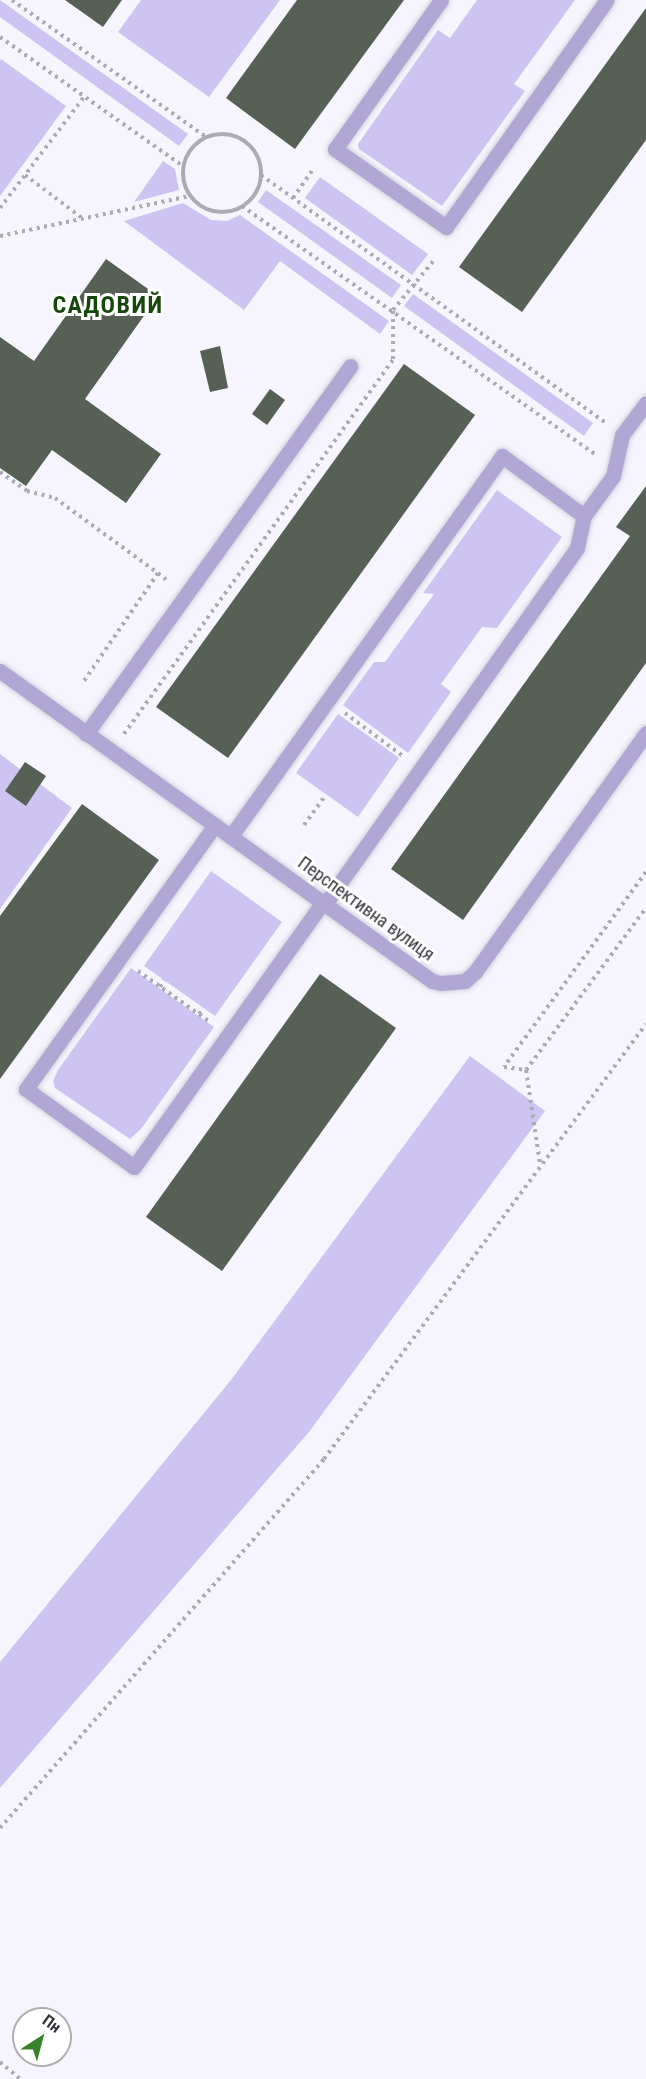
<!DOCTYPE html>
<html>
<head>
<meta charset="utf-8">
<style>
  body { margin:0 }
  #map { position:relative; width:646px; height:2079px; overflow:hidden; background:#f6f5fe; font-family:"Roboto Condensed",sans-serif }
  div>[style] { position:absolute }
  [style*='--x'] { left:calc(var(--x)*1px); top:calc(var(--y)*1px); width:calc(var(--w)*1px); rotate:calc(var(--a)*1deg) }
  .green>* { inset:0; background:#cdc4f1 }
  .building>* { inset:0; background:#576055 }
  .path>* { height:4px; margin-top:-2px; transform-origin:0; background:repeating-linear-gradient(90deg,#acaab3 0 3px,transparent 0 7.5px) }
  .path>.ring { margin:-2px; padding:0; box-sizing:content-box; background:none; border:4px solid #acaab3; border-radius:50% }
  .roads { filter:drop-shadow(0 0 2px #d3d2db) drop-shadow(0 0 2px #d3d2db) }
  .service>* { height:15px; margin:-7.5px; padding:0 7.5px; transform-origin:7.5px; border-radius:7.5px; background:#b0a7d4 }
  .minor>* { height:15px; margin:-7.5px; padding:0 7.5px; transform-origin:7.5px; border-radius:7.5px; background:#b0a7d4 }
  span { translate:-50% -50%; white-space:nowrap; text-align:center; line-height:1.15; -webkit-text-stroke:6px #fff; paint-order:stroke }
  .street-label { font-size:18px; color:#36343b }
  .district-label { font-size:24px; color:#18470d; font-weight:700; letter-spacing:1.5px }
  .north { position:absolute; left:12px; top:2007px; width:60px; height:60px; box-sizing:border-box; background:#fff; border:2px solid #afaeb1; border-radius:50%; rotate:36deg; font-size:16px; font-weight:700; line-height:24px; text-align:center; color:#36343b }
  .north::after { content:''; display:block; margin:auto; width:21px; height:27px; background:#388229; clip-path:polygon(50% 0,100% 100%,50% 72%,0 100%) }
</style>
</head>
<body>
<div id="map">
  <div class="green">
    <i style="clip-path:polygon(0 0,188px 134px,179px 146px,0 17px)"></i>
    <i style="clip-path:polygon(141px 0,280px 0,209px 97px,118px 32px)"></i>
    <i style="clip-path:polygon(477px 0,575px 0,514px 84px,525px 91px,442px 206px,359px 149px,358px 144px,438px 30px,450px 38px)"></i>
    <i style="clip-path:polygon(1px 59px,66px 106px,0 196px,0 61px)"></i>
    <i style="clip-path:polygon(163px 161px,175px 169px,179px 190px,134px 202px)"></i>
    <i style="clip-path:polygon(320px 177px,428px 254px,412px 275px,305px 198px)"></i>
    <i style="clip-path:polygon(266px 190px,401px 285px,392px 298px,258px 202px)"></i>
    <i style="clip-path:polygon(183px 203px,211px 220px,227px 221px,240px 215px,389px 321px,380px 334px,280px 261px,244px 310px,124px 221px)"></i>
    <i style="clip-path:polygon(413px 294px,593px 423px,584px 436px,404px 306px)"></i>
    <i style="clip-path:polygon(497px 490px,562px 537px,497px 628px,482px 627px,441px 684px,451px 692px,408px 753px,343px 705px,374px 662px,385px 662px,434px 594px,423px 593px)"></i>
    <i style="clip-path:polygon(338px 714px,399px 758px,358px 817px,296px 773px)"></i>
    <i style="clip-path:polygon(0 754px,72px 808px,0 909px)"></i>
    <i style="clip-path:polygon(211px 871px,282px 922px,215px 1016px,144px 966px)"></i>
    <i style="clip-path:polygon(131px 968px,214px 1027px,141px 1129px,130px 1139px,55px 1088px,53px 1081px,58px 1070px)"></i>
    <i style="clip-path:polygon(470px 1056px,545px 1111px,309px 1432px,0 1788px,0 1662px,231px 1380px)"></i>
  </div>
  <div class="building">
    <i style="clip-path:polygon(65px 0,122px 0,103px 27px)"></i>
    <i style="clip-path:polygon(297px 0,404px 0,295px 149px,226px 98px)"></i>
    <i style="clip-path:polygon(646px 8px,646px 140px,522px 312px,459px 267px)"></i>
    <i style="clip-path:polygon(106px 259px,158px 296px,85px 399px,161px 454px,126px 503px,52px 450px,26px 486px,0 468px,0 337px,34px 361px)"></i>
    <i style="clip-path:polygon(220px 346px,228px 388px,210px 392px,200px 351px)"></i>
    <i style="clip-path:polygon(404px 364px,475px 415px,228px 758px,156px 707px)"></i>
    <i style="clip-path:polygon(270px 389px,285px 400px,267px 425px,252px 414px)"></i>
    <i style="clip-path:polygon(646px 486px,646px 663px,463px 920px,391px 869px,630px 536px,616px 527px)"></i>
    <i style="clip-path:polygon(25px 762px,46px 776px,26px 806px,5px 791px)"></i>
    <i style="clip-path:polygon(82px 804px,159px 860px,0 1079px,0 916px)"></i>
    <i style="clip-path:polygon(320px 974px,396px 1028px,222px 1271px,146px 1217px)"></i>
  </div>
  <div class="path">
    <i style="--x:12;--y:0;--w:237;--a:35.2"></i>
    <i style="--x:0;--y:37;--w:224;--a:35.2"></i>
    <i class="ring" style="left:183px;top:134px;width:74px;height:74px"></i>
    <i style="--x:25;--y:175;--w:71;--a:37"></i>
    <i style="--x:261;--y:175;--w:425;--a:35.7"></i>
    <i style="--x:293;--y:198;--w:33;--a:-55"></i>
    <i style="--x:242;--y:206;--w:431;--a:35.1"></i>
    <i style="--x:0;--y:208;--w:139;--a:-52.9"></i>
    <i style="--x:0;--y:236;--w:194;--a:-11.9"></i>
    <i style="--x:0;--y:472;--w:33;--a:35"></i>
    <i style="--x:27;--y:491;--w:29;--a:14"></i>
    <i style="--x:55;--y:498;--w:127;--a:36.1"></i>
    <i style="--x:158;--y:573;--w:135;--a:124.4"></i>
    <i style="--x:158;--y:573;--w:14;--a:39"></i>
    <i style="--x:345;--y:713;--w:74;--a:36.7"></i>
    <i style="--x:124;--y:734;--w:462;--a:-54.3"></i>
    <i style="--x:393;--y:359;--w:49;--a:-90"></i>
    <i style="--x:393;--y:310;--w:66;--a:-50.5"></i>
    <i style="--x:304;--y:825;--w:37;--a:-54"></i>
    <i style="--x:646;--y:872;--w:241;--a:126.1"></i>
    <i style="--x:504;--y:1067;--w:22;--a:8"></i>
    <i style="--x:526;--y:1070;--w:202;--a:-53.5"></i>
    <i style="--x:138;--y:971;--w:88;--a:35.3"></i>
    <i style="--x:160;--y:987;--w:8;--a:-60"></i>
    <i style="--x:199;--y:1014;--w:7;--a:-56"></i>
    <i style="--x:526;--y:1070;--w:95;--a:81.5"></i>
    <i style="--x:0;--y:1828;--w:491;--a:-48.7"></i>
    <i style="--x:324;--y:1459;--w:541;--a:-53.49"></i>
    <i style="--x:0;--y:2062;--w:26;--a:40"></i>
  </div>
  <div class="roads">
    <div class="service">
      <i style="--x:441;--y:0;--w:183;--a:125.4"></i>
      <i style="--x:335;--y:149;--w:136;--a:35.1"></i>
      <i style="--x:446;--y:227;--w:278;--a:-54.7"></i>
      <i style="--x:86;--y:734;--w:453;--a:-54.3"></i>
      <i style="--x:215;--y:825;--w:325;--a:125.6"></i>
      <i style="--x:26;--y:1089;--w:133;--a:35.8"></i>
      <i style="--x:134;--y:1167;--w:325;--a:-54.5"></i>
      <i style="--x:231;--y:836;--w:467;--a:-54.5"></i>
      <i style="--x:502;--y:456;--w:102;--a:36.2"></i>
      <i style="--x:325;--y:904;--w:436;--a:-54.7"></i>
      <i style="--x:577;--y:548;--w:33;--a:-78"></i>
      <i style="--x:584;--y:516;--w:49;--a:-54.1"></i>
      <i style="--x:613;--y:476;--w:42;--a:-77.6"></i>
      <i style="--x:622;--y:435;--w:40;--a:-53"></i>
    </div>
    <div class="minor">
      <i style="--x:0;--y:671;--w:532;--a:35.66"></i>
      <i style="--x:432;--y:981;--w:9;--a:13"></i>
      <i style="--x:441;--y:983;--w:24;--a:-5"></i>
      <i style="--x:465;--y:981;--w:13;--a:-42"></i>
      <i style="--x:475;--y:972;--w:294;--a:-54.4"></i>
    </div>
  </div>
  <div class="street-label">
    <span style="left:366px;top:909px;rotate:36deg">Перспективна вулиця</span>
  </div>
  <div class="district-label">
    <span style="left:108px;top:306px">САДОВИЙ</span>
  </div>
  <div class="north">Пн</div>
</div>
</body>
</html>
